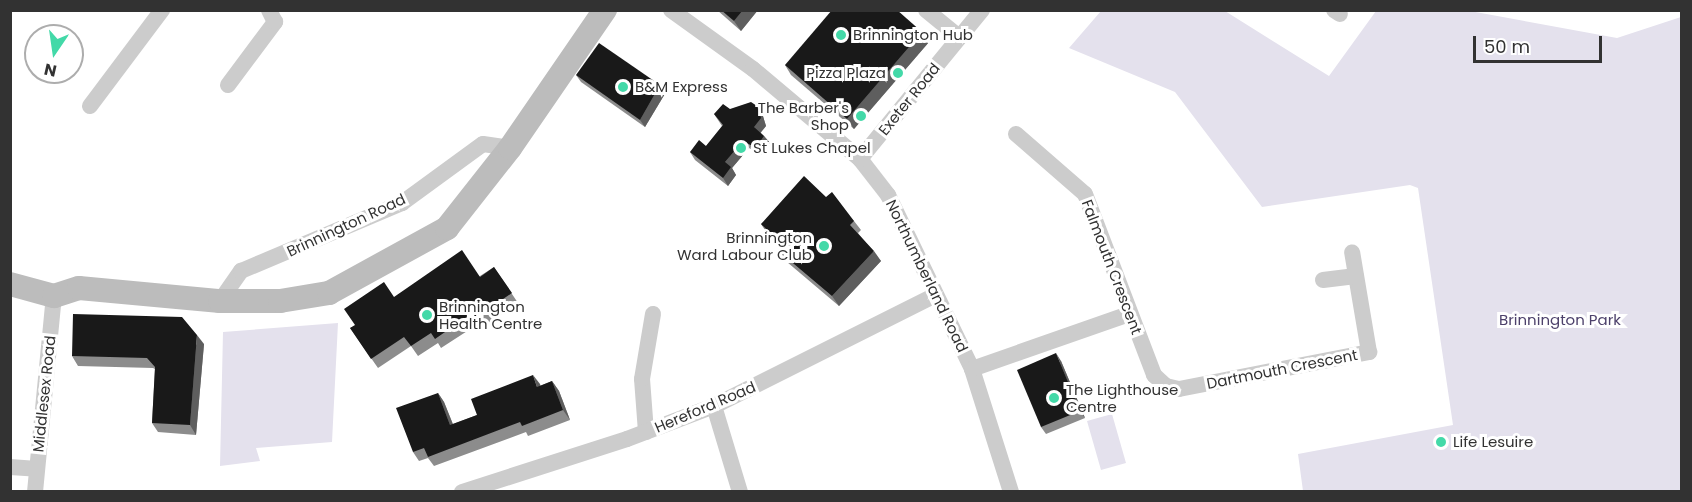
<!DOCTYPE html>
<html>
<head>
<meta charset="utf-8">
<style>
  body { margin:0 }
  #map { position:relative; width:1692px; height:502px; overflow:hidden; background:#fff; font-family:Poppins,sans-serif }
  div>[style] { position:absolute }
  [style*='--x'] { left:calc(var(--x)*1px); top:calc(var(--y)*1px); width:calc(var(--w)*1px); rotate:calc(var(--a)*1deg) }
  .green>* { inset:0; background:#e4e1ed }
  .street>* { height:16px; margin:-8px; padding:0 8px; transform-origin:8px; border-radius:8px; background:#ccc }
  .secondary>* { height:24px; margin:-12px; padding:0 12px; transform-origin:12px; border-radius:12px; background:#bcbcbc }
  .wall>* { inset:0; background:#8c8c8c }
  .shaded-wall>* { inset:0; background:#5e5e5e }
  .building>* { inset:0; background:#191919 }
  .dots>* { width:16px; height:16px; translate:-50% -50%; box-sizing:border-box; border:3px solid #fff; border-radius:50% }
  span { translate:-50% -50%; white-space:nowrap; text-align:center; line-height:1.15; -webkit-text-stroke:6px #fff; paint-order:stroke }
  .poi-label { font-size:15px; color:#323232 }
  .left { translate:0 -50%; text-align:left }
  .right { translate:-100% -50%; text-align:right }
  .street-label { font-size:15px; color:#323232 }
  .park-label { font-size:15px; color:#4d416b }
  .frame { position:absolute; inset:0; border:12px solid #323232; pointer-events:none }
  .north { position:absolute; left:24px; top:24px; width:60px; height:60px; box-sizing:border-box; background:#fff; border:2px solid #adadad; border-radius:50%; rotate:193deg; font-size:16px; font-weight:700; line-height:24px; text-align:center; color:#323232 }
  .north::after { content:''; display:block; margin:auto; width:21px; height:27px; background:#43d9a8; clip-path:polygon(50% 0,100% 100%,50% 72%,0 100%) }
  .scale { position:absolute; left:1473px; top:36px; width:129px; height:27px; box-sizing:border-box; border:3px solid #323232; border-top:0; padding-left:8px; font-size:18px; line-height:21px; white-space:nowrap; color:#323232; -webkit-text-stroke:4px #fff; paint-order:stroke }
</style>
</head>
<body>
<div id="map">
  <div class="green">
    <i style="clip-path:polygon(1101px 11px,1225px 11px,1329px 76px,1376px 11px,1470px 11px,1617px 38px,1681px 17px,1681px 491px,1303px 491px,1298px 454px,1453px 425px,1418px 188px,1410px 185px,1262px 207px,1175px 92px,1069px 48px)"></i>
    <i style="clip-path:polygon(338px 323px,332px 442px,256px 448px,260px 461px,220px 466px,223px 332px)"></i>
    <i style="clip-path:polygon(1112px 414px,1126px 463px,1101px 470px,1087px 421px)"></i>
  </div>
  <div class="street">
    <i style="--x:671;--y:10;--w:101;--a:35.7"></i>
    <i style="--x:753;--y:69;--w:140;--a:40.1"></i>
    <i style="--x:860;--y:159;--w:46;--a:52.1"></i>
    <i style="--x:888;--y:195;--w:193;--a:64.2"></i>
    <i style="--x:972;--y:369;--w:129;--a:72.4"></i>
    <i style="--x:926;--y:10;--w:43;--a:39.3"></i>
    <i style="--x:1334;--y:10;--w:7;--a:34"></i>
    <i style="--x:228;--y:85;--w:79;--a:-53.3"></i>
    <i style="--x:275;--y:22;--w:13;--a:-117"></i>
    <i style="--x:90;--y:106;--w:120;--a:-53.1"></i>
    <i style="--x:1016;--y:134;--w:91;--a:41"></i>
    <i style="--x:1085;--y:194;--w:194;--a:69.1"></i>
    <i style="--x:1154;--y:375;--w:16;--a:43"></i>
    <i style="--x:1166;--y:386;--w:13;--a:13"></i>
    <i style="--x:1179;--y:389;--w:194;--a:-11"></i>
    <i style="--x:1369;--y:352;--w:101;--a:-99.6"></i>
    <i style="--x:860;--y:159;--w:193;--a:-50.7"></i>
    <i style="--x:1323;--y:280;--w:33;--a:-7"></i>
    <i style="--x:220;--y:301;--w:37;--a:-55"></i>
    <i style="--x:241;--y:271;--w:175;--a:-22.9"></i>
    <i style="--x:402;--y:203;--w:100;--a:-36.1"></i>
    <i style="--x:483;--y:144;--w:27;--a:8"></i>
    <i style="--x:972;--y:369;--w:166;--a:-19.3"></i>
    <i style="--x:714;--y:406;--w:90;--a:73.2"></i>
    <i style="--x:646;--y:432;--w:53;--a:-94.3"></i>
    <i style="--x:642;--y:379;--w:66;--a:-80.4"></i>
    <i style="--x:10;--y:467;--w:27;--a:4"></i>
    <i style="--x:35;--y:492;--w:197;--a:-84.5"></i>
    <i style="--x:462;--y:492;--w:173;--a:-17.8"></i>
    <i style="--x:627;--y:439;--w:93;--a:-20.8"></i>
    <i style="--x:714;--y:406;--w:248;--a:-26.6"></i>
  </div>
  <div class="secondary">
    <i style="--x:10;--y:284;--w:46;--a:15.3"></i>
    <i style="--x:54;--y:296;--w:26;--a:-18"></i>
    <i style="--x:79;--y:288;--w:142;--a:5.3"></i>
    <i style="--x:220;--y:301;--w:60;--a:0"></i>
    <i style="--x:280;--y:301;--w:50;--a:-9.3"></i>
    <i style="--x:329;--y:293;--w:135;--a:-28.8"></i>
    <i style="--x:447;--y:228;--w:102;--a:-51.8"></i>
    <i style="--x:510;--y:148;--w:168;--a:-55.5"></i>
  </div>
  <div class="wall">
    <i style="clip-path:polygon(717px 10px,758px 10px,741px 31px)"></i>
    <i style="clip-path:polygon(922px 32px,929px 42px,854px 129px,791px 75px,785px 65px)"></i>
    <i style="clip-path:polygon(576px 75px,666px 92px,645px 127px,581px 82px)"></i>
    <i style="clip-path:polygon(730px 109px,762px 113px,766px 126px,760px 132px,764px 136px,770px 143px,761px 155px,749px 148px,732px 168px,736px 175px,728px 186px,695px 160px,690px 152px,706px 146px,722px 126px,714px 114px)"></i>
    <i style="clip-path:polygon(826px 197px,854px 221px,861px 230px,858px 233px,881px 261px,839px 306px,787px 262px,781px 253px,784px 250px,767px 233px,761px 224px)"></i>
    <i style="clip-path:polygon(494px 267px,518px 303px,478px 330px,475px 326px,441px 348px,438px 343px,418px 356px,411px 346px,378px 368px,350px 328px,480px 276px)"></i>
    <i style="clip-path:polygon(204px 344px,196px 435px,158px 432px,152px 423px,155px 369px,153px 368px,78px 366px,72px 356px)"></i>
    <i style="clip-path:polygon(1061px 361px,1085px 418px,1046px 434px,1041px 427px)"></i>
    <i style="clip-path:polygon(552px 381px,559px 391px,570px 420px,528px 436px,526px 432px,434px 466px,428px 458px,419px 461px,413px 452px,438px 393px,444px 402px,453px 424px,477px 415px,540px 386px)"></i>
  </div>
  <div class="shaded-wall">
    <i style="clip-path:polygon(743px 10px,758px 10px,741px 31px,734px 21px)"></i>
    <i style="clip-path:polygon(922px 32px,929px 42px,854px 129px,847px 119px)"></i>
    <i style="clip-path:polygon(660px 85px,666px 92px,645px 127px,640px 120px)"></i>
    <i style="clip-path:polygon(757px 106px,762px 113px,766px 126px,759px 135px,754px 127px)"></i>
    <i style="clip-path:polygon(764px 136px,770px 143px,761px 155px,756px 148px)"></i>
    <i style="clip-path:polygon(743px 141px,749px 148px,732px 168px,736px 175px,728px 186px,723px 178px,725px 162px)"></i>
    <i style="clip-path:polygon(874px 251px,881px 261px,839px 306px,832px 296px)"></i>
    <i style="clip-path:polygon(197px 335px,204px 344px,196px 435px,190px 425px)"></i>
    <i style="clip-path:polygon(1056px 353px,1061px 361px,1085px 418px,1080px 411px)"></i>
    <i style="clip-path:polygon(533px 375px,540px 384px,544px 396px,537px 387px)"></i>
    <i style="clip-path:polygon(552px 381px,559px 391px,570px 420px,563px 410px)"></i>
    <i style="clip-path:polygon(438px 393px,444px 402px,457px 435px,450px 425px)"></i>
  </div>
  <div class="building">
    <i style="clip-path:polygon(721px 10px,743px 10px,734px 21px)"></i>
    <i style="clip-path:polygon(832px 10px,897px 10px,922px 32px,847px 119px,785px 65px)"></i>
    <i style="clip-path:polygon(599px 43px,660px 85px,640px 120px,576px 75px)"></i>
    <i style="clip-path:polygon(751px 102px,757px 106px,761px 118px,754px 127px,764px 136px,756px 148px,743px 141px,725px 162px,731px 167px,723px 178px,690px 152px,699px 140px,706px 146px,723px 125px,714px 114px,723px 104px,730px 109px)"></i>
    <i style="clip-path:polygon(804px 176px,826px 197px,832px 192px,854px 221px,850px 225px,874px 251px,832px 296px,781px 253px,786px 248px,761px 224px)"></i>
    <i style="clip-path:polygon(462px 250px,480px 277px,494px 267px,512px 293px,471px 321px,468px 316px,435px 339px,431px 333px,411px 346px,404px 337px,371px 359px,350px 328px,355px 325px,344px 309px,384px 282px,394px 297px)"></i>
    <i style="clip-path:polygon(73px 314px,182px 317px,197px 335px,190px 425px,152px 423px,155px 367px,147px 358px,72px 356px)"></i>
    <i style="clip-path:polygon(1056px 353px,1080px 411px,1041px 427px,1017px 370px)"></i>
    <i style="clip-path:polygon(533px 375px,537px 387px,552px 381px,563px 410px,522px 426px,520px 422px,428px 457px,424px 448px,413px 452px,396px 408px,438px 393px,450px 425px,477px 415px,471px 399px)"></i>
  </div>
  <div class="dots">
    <i style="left:841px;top:35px;background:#43d9a8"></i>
    <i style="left:898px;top:73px;background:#43d9a8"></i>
    <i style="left:623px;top:87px;background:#43d9a8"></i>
    <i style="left:861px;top:116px;background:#43d9a8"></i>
    <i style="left:741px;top:148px;background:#43d9a8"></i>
    <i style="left:824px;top:246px;background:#43d9a8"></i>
    <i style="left:427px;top:315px;background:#43d9a8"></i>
    <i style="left:1054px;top:398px;background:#43d9a8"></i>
    <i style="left:1441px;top:442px;background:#43d9a8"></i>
  </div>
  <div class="poi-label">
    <span class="left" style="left:853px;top:35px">Brinnington Hub</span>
    <span class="right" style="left:886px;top:73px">Pizza Plaza</span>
    <span class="left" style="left:635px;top:87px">B&amp;M Express</span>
    <span class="right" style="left:849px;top:116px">The Barber's<br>Shop</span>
    <span class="left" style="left:753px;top:148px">St Lukes Chapel</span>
    <span class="right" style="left:812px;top:246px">Brinnington<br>Ward Labour Club</span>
    <span class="left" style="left:439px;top:315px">Brinnington<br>Health Centre</span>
    <span class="left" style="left:1066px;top:398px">The Lighthouse<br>Centre</span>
    <span class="left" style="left:1453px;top:442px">Life Lesuire</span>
  </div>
  <div class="street-label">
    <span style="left:909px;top:99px;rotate:-51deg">Exeter Road</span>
    <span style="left:346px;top:225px;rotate:-25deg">Brinnington Road</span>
    <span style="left:1112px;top:267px;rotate:69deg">Falmouth Crescent</span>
    <span style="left:927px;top:276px;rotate:64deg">Northumberland Road</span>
    <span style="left:1282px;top:369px;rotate:-11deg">Dartmouth Crescent</span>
    <span style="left:44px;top:394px;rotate:-84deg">Middlesex Road</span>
    <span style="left:705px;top:407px;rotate:-23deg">Hereford Road</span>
  </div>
  <div class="park-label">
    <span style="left:1560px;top:320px">Brinnington Park</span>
  </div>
  <div class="frame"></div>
  <div class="north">N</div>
  <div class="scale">50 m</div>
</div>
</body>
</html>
